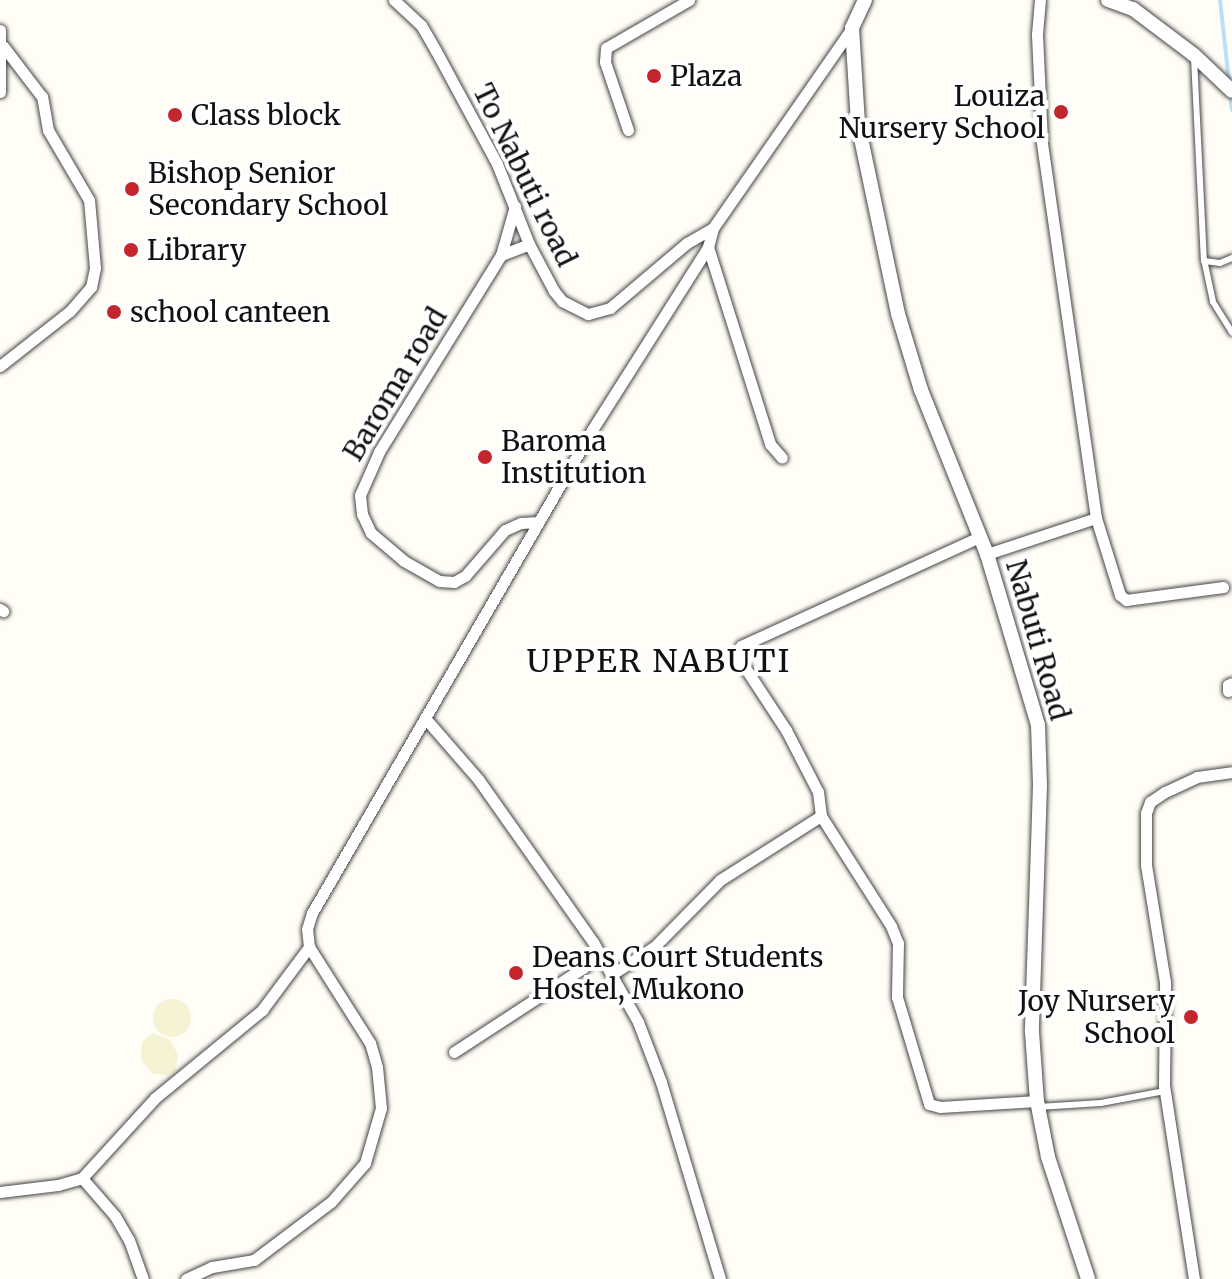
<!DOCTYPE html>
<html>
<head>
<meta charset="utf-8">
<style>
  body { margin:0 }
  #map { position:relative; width:1232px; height:1279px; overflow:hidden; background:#fffdf5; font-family:Merriweather,serif }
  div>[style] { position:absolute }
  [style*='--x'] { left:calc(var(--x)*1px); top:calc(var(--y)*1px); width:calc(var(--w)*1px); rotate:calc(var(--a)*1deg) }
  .farmland>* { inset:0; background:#f6f3d4 }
  .round { border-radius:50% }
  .stream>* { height:4px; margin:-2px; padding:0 2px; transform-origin:2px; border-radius:2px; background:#b9e0f7 }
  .roads { filter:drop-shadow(0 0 2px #444) drop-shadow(0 0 2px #444) }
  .service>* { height:6px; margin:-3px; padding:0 3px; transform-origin:3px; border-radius:3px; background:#fff }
  .minor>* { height:11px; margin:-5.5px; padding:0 5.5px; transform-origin:5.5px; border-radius:5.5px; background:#fff }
  .tertiary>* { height:14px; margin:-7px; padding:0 7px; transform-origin:7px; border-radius:7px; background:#fff }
  .dots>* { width:22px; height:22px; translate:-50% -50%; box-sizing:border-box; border:4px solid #fff; border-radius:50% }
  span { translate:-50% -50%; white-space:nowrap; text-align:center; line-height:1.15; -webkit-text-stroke:8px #fff; paint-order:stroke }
  .poi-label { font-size:28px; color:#111 }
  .left { translate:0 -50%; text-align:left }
  .right { translate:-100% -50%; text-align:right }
  .street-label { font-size:28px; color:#111 }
  .quarter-label { font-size:32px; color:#111; letter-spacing:2px }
</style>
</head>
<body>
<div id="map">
  <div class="farmland">
    <i class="round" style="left:153px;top:999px;width:38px;height:38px"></i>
    <i style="clip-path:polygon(152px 1033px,169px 1039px,178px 1054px,176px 1070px,168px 1075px,152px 1074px,141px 1059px,142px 1042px)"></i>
  </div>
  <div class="stream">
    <i style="--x:1220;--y:0;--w:81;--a:83.7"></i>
    <i style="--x:1230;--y:94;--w:16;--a:83"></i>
  </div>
  <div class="roads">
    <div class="service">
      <i style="--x:1194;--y:58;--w:203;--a:87.2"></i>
      <i style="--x:1204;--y:261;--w:16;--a:7"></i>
      <i style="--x:1220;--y:263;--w:13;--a:-23"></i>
      <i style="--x:1205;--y:264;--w:39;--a:78"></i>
      <i style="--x:1213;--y:302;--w:36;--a:58"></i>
      <i style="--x:1038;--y:1107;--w:63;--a:-3.6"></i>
      <i style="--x:1101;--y:1103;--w:65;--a:-10.6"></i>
    </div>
    <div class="minor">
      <i style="--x:394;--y:0;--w:37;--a:43"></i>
      <i style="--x:421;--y:25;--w:30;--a:60"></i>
      <i style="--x:436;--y:51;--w:128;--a:61.6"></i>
      <i style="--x:497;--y:164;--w:86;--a:68.2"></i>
      <i style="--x:529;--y:244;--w:53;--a:62"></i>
      <i style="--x:554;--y:291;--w:13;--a:51"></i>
      <i style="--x:562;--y:301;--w:29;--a:27"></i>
      <i style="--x:588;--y:314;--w:23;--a:-15"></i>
      <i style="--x:610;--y:308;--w:101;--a:-40.2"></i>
      <i style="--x:687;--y:243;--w:30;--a:-30"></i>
      <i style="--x:0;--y:30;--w:62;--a:90"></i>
      <i style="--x:628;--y:130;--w:72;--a:-108.7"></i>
      <i style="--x:605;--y:62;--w:14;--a:-86"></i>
      <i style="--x:606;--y:48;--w:96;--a:-30"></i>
      <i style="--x:515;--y:206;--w:51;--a:105.9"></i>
      <i style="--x:501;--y:255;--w:232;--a:121.8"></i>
      <i style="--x:379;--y:452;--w:47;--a:113.8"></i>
      <i style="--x:360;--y:495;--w:19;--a:84"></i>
      <i style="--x:362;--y:514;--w:21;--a:65"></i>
      <i style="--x:371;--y:533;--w:43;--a:40.3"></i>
      <i style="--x:404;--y:561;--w:40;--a:29.7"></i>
      <i style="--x:439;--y:581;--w:15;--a:4"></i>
      <i style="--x:454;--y:582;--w:13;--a:-29"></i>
      <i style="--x:465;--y:576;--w:61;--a:-49"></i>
      <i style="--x:505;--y:530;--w:17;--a:-24"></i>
      <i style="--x:521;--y:523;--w:17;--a:-3"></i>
      <i style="--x:708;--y:247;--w:207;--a:72.5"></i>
      <i style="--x:770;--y:444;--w:18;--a:49"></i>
      <i style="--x:501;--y:255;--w:30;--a:-21"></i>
      <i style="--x:0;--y:366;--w:89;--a:-38.2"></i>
      <i style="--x:70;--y:311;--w:32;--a:-49"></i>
      <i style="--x:91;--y:287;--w:19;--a:-78"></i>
      <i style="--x:95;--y:268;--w:68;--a:-95"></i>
      <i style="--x:89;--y:200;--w:81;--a:-120.4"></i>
      <i style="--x:48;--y:130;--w:34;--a:-100"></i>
      <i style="--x:42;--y:97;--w:64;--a:-127.4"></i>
      <i style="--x:1096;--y:518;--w:81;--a:72.7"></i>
      <i style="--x:1120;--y:595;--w:8;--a:40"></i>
      <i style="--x:1126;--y:600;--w:98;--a:-7.6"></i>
      <i style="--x:987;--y:554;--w:115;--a:-18.3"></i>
      <i style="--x:1096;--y:518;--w:381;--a:-98.2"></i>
      <i style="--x:1042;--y:141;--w:107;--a:-92.7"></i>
      <i style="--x:1037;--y:34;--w:34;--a:-85"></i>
      <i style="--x:0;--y:609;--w:4;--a:34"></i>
      <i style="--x:1228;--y:691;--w:6;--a:-90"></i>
      <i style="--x:1228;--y:685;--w:4;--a:-27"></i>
      <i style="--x:425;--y:718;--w:81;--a:49"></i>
      <i style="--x:478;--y:779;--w:149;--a:54.8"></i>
      <i style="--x:564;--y:901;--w:50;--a:54.7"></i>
      <i style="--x:593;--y:942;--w:92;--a:60.6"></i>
      <i style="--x:638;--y:1022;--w:64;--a:69"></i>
      <i style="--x:661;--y:1082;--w:206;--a:73.3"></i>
      <i style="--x:821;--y:816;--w:130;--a:57.5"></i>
      <i style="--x:891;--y:926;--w:18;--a:68"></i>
      <i style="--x:898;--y:943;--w:54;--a:91.1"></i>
      <i style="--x:897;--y:997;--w:112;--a:73.3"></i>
      <i style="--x:929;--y:1104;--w:11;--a:15"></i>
      <i style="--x:940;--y:1107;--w:97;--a:-3.5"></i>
      <i style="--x:611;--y:975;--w:51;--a:-33.1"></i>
      <i style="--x:654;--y:947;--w:94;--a:-45.4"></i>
      <i style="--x:720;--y:880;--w:120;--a:-32.4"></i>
      <i style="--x:821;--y:816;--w:24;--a:-97"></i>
      <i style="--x:818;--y:792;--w:70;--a:-117.3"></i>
      <i style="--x:786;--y:730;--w:84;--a:-123.3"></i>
      <i style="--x:740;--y:660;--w:14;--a:-86"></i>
      <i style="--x:741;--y:646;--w:262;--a:-24.6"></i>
      <i style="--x:454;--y:1052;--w:154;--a:-33.1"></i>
      <i style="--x:583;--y:968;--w:22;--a:-43"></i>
      <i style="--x:82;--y:1178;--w:50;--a:49"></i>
      <i style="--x:115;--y:1216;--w:28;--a:60"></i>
      <i style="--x:129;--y:1240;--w:41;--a:70.3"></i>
      <i style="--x:0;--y:1192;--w:58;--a:-6.9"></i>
      <i style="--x:58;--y:1185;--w:25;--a:-16"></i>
      <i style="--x:82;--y:1178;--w:108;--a:-47.6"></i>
      <i style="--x:155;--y:1098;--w:139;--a:-39.4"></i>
      <i style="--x:262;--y:1010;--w:79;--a:-53.3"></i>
      <i style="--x:186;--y:1279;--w:29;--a:-25"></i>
      <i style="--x:212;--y:1267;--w:43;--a:-9.5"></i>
      <i style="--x:254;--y:1260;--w:96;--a:-37"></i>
      <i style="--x:331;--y:1202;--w:52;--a:-48.9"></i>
      <i style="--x:365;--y:1163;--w:57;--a:-73.8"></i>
      <i style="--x:381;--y:1108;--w:41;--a:-95.6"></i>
      <i style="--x:377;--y:1067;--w:25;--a:-106"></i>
      <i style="--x:370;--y:1043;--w:114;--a:-122.4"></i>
      <i style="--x:309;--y:947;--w:18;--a:-96"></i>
      <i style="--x:307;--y:929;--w:17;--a:-73"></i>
      <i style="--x:312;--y:913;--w:558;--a:-59.9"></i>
      <i style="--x:592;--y:430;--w:217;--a:-57.6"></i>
      <i style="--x:708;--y:247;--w:20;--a:-75"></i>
      <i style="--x:713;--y:228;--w:244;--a:-55.2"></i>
      <i style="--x:1194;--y:1279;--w:195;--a:-98.8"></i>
      <i style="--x:1164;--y:1086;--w:104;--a:-89.4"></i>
      <i style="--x:1165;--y:982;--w:119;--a:-99.2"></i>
      <i style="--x:1146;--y:865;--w:52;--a:-90"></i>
      <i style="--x:1146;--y:813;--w:12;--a:-70"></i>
      <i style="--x:1150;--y:802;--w:18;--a:-34"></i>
      <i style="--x:1165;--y:792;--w:35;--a:-25"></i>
      <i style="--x:1197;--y:777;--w:35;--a:-8"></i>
    </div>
    <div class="tertiary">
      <i style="--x:865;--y:0;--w:31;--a:115"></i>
      <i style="--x:852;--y:28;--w:96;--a:86.4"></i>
      <i style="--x:858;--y:124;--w:194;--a:78.1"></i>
      <i style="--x:898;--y:314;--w:79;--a:73.2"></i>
      <i style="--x:921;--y:390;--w:177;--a:68.1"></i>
      <i style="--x:987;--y:554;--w:178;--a:73.4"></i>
      <i style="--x:1038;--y:725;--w:60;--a:88.1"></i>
      <i style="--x:1040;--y:785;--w:247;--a:91.9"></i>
      <i style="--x:1032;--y:1032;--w:69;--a:85.9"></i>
      <i style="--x:1037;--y:1101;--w:57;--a:78.9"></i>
      <i style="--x:1048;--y:1157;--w:128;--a:71.8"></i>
      <i style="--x:1108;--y:0;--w:27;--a:20"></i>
      <i style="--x:1133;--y:9;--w:76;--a:37"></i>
      <i style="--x:1194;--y:55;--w:52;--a:43.5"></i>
    </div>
  </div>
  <div class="dots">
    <i style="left:654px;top:76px;background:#c4262e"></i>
    <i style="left:1061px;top:112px;background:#c4262e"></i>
    <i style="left:175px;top:115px;background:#c4262e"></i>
    <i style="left:132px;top:189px;background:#c4262e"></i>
    <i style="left:131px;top:250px;background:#c4262e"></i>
    <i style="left:114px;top:312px;background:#c4262e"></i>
    <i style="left:485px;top:457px;background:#c4262e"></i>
    <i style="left:516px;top:973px;background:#c4262e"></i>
    <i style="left:1191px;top:1017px;background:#c4262e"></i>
  </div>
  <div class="poi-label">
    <span class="left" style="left:670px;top:76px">Plaza</span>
    <span class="right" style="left:1045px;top:112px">Louiza<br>Nursery School</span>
    <span class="left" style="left:191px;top:115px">Class block</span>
    <span class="left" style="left:148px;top:189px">Bishop Senior<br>Secondary School</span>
    <span class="left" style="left:147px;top:250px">Library</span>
    <span class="left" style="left:130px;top:312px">school canteen</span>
    <span class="left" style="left:501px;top:457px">Baroma<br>Institution</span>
    <span class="left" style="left:532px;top:973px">Deans Court Students<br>Hostel, Mukono</span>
    <span class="right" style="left:1175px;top:1017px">Joy Nursery<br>School</span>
  </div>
  <div class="street-label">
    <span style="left:525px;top:175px;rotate:64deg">To Nabuti road</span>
    <span style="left:395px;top:384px;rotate:-59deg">Baroma road</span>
    <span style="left:1038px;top:640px;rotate:74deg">Nabuti Road</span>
  </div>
  <div class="quarter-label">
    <span style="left:659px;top:661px">UPPER NABUTI</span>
  </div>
</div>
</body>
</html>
